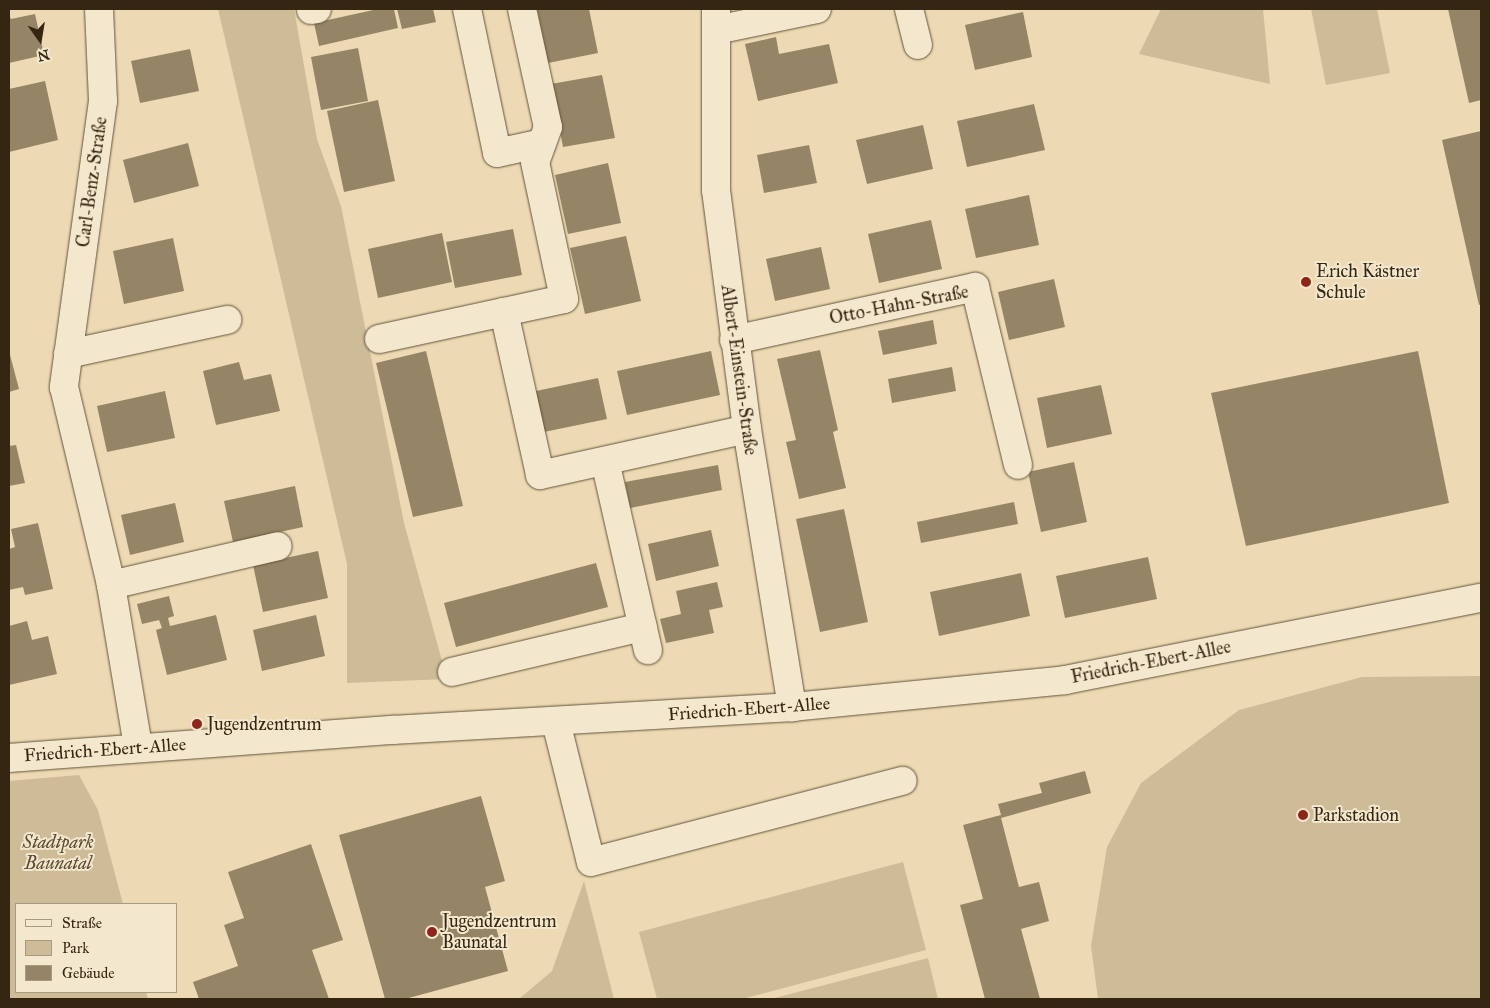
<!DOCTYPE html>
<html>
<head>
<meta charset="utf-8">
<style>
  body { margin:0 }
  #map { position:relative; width:1490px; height:1008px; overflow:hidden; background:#eddab4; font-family:"IM FELL Great Primer",serif }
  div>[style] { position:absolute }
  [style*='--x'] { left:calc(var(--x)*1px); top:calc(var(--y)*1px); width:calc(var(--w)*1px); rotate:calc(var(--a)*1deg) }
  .green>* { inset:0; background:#cebb98 }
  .building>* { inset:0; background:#958466 }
  .roads { filter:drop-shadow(0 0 1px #63533a) drop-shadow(0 0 1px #63533a) }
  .minor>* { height:28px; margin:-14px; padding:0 14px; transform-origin:14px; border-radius:14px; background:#f3e7ce }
  .dots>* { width:14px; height:14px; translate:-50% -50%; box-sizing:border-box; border:2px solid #f3e7ce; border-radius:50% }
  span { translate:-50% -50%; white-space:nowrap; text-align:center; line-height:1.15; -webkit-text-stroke:4px #f3e7ce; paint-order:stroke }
  .street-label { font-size:18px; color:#352611 }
  .poi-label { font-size:18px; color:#352611 }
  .left { translate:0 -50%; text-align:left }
  .park-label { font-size:18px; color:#5b4b33; font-style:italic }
  .frame { position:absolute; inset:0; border:10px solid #352611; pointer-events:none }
  .legend { position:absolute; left:15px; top:903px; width:162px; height:90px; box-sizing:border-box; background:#f3e7ce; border:1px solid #a79a82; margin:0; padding:6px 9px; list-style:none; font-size:15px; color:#352611 }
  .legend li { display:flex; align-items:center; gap:10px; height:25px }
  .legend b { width:25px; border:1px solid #a79a82 }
  .north { position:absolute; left:15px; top:15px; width:50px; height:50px; -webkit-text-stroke:4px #f3e7ce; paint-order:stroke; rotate:167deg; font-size:14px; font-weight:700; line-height:20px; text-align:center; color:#352611 }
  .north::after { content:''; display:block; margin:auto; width:18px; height:22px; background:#352611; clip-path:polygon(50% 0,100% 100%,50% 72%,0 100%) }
</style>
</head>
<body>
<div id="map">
  <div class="green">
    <i style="clip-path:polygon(218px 9px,294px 9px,317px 139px,341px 206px,404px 523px,447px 679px,347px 683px,347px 564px)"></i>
    <i style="clip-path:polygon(1161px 9px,1263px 9px,1270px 84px,1139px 54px)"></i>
    <i style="clip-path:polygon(1311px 9px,1377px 9px,1390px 73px,1326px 85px)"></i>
    <i style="clip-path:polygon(1481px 676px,1481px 999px,1098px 999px,1091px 946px,1107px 847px,1141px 783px,1239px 710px,1362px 677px)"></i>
    <i style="clip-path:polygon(79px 775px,98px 810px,123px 904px,16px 904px,16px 992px,146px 992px,148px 999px,9px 999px,9px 781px)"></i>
    <i style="clip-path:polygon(903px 862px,926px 950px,742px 999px,657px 999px,639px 932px)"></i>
    <i style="clip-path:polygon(584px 881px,614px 999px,519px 999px,552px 971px)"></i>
    <i style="clip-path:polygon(928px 958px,938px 999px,771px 999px)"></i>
  </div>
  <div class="building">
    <i style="clip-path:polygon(378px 9px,394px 9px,398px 28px,319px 46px,314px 23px)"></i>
    <i style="clip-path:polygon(397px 9px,433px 9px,436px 22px,402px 29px)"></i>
    <i style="clip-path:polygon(537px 9px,589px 9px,598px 53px,548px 63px)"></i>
    <i style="clip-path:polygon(1448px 9px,1481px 9px,1481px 100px,1469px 103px)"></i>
    <i style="clip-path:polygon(1023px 12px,1032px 57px,975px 70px,965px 25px)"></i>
    <i style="clip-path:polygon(35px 14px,44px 55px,9px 63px,9px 15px,11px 19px)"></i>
    <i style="clip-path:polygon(776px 37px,779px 54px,829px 44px,838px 83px,758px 101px,745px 44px)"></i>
    <i style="clip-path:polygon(358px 48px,368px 101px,321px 110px,311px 57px)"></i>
    <i style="clip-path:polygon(190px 49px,199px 91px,140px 103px,131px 61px)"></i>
    <i style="clip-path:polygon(602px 75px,615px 138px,563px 147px,551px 84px)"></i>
    <i style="clip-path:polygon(45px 81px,58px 140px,9px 152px,9px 89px)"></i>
    <i style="clip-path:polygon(378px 100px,395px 181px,344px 192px,327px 111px)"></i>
    <i style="clip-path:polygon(1034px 104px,1045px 150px,967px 167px,957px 121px)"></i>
    <i style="clip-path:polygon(923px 125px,933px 169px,867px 184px,856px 140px)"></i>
    <i style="clip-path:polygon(1481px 131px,1481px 304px,1479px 305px,1442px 140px)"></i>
    <i style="clip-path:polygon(188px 143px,199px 186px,134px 203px,123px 160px)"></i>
    <i style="clip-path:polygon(809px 145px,817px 183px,764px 193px,757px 155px)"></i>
    <i style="clip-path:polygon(608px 163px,621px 223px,568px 234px,555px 175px)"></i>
    <i style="clip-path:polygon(1029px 195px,1039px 245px,976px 258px,965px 209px)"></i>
    <i style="clip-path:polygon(931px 220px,942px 269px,879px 283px,868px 234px)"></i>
    <i style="clip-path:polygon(513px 229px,522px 275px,455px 288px,446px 242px)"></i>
    <i style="clip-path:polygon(442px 233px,452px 282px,378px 298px,368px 249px)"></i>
    <i style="clip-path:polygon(626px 236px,641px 301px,585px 314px,570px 248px)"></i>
    <i style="clip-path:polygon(173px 238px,184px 291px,124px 304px,113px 251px)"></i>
    <i style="clip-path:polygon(821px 247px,830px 289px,775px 301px,766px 259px)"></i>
    <i style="clip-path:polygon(1054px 279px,1065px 327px,1009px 340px,998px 292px)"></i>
    <i style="clip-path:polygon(933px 320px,937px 344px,883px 355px,878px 331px)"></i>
    <i style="clip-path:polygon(820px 350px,838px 430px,833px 432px,846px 488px,799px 499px,786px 442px,796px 440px,777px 359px)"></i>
    <i style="clip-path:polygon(9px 351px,19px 389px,9px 392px)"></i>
    <i style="clip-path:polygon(426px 351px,463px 506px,413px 517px,376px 363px)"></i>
    <i style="clip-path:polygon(711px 351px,720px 395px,627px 415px,617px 371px)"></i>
    <i style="clip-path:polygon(1418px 351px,1449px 503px,1246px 546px,1211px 393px)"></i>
    <i style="clip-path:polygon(239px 362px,244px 380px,271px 374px,280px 411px,216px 425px,203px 371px)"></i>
    <i style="clip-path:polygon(952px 367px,956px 391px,892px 403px,888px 379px)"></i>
    <i style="clip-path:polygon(598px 378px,607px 419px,544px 432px,536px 391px)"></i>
    <i style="clip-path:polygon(1101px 385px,1112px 434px,1047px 448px,1037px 398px)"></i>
    <i style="clip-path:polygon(165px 391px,175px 438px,107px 452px,97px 406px)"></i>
    <i style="clip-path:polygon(16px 445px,25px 483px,9px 486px,9px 446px)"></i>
    <i style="clip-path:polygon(1074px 462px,1087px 522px,1041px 532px,1028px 472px)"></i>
    <i style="clip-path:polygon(718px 465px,722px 490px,630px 508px,625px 482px)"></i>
    <i style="clip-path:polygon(295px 486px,303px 527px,233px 542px,224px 501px)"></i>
    <i style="clip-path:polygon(1014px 502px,1018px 524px,921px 543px,917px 522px)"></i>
    <i style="clip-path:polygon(175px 503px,184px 542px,130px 555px,121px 515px)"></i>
    <i style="clip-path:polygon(844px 509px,868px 622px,820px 632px,796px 519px)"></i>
    <i style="clip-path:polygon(38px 523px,53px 589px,25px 595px,23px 587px,9px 590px,9px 549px,15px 547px,11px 529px)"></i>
    <i style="clip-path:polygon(711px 530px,719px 566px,656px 581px,648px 544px)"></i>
    <i style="clip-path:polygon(318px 551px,328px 598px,263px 612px,253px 565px)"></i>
    <i style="clip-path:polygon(1148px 557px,1157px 599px,1065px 618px,1056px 576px)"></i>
    <i style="clip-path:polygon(596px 563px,608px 607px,456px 647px,444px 603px)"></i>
    <i style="clip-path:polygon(1021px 573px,1030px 616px,939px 636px,930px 592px)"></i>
    <i style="clip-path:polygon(717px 582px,723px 607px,709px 610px,714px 633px,666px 643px,660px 619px,681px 614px,676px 591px)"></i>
    <i style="clip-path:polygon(169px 596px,174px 616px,168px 618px,170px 626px,216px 615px,227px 660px,167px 675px,156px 630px,162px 628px,159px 620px,142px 624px,137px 604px)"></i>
    <i style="clip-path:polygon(316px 615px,325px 656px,262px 671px,253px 630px)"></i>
    <i style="clip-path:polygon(27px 621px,32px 640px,48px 636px,57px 674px,9px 685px,9px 626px)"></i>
    <i style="clip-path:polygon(1085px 771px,1091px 793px,1001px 818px,1019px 887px,1039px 882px,1049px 921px,1021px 929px,1040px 999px,985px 999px,960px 905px,983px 899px,963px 825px,1001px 815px,998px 804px,1042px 793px,1039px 783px)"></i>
    <i style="clip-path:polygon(481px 796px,505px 881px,485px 887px,508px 971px,405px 999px,385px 999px,339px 835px)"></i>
    <i style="clip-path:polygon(311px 844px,343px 940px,312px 950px,329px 999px,199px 999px,193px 982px,238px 966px,224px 925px,244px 918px,228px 872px)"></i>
  </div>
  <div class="roads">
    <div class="minor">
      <i style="--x:99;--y:9;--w:92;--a:87.5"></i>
      <i style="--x:103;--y:101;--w:289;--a:97.8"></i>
      <i style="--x:64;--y:387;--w:204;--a:76.6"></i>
      <i style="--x:111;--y:585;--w:164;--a:80.5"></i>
      <i style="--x:467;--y:9;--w:147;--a:78.2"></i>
      <i style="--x:497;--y:153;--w:46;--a:-12.5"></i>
      <i style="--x:522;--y:9;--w:121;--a:77.6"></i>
      <i style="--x:548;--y:127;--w:37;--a:110"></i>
      <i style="--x:535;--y:162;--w:140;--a:78"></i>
      <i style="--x:564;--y:299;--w:61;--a:167.8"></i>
      <i style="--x:504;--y:312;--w:167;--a:77.5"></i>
      <i style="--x:540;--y:475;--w:212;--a:-12.5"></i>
      <i style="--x:716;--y:9;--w:181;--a:90"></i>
      <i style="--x:716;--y:190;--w:241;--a:82.6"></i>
      <i style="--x:747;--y:429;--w:282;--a:80.8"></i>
      <i style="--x:909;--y:9;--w:37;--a:76"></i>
      <i style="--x:311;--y:10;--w:6;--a:-9"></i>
      <i style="--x:716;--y:30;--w:103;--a:-11.7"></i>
      <i style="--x:379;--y:339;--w:128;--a:-12.2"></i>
      <i style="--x:734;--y:340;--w:247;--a:-12.4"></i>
      <i style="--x:975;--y:287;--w:183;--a:76.4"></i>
      <i style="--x:68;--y:354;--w:163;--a:-12.1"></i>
      <i style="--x:605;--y:461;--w:194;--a:77.2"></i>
      <i style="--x:111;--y:585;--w:171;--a:-13.1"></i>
      <i style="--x:452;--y:672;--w:196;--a:-13.3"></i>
      <i style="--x:556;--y:722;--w:144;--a:76"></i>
      <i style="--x:591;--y:862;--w:322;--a:-14.6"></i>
      <i style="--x:9;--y:758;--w:385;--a:-4.2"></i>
      <i style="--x:393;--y:730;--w:400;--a:-3.3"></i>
      <i style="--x:792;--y:707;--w:274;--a:-5.6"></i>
      <i style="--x:1065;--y:680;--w:424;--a:-11.2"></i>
    </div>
  </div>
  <div class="dots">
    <i style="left:1306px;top:282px;background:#8f2418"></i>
    <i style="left:197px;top:724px;background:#8f2418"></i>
    <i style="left:1303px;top:815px;background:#8f2418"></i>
    <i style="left:432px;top:932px;background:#8f2418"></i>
  </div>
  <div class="street-label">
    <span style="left:92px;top:182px;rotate:-82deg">Carl-Benz-Straße</span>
    <span style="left:899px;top:305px;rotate:-11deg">Otto-Hahn-Straße</span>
    <span style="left:739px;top:370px;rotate:82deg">Albert-Einstein-Straße</span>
    <span style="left:1151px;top:662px;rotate:-11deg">Friedrich-Ebert-Allee</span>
    <span style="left:749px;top:709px;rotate:-4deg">Friedrich-Ebert-Allee</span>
    <span style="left:105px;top:750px;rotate:-4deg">Friedrich-Ebert-Allee</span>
  </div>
  <div class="poi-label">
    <span class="left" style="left:1316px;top:282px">Erich Kästner<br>Schule</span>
    <span class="left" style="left:207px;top:724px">Jugendzentrum</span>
    <span class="left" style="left:1313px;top:815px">Parkstadion</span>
    <span class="left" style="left:442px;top:932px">Jugendzentrum<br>Baunatal</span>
  </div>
  <div class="park-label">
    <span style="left:58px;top:853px">Stadtpark<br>Baunatal</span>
  </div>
  <div class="frame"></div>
  <ul class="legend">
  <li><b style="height:6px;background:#f3e7ce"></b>Straße</li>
  <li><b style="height:14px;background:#cebb98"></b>Park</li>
  <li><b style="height:14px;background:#958466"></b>Gebäude</li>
  </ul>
  <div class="north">N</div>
</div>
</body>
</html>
